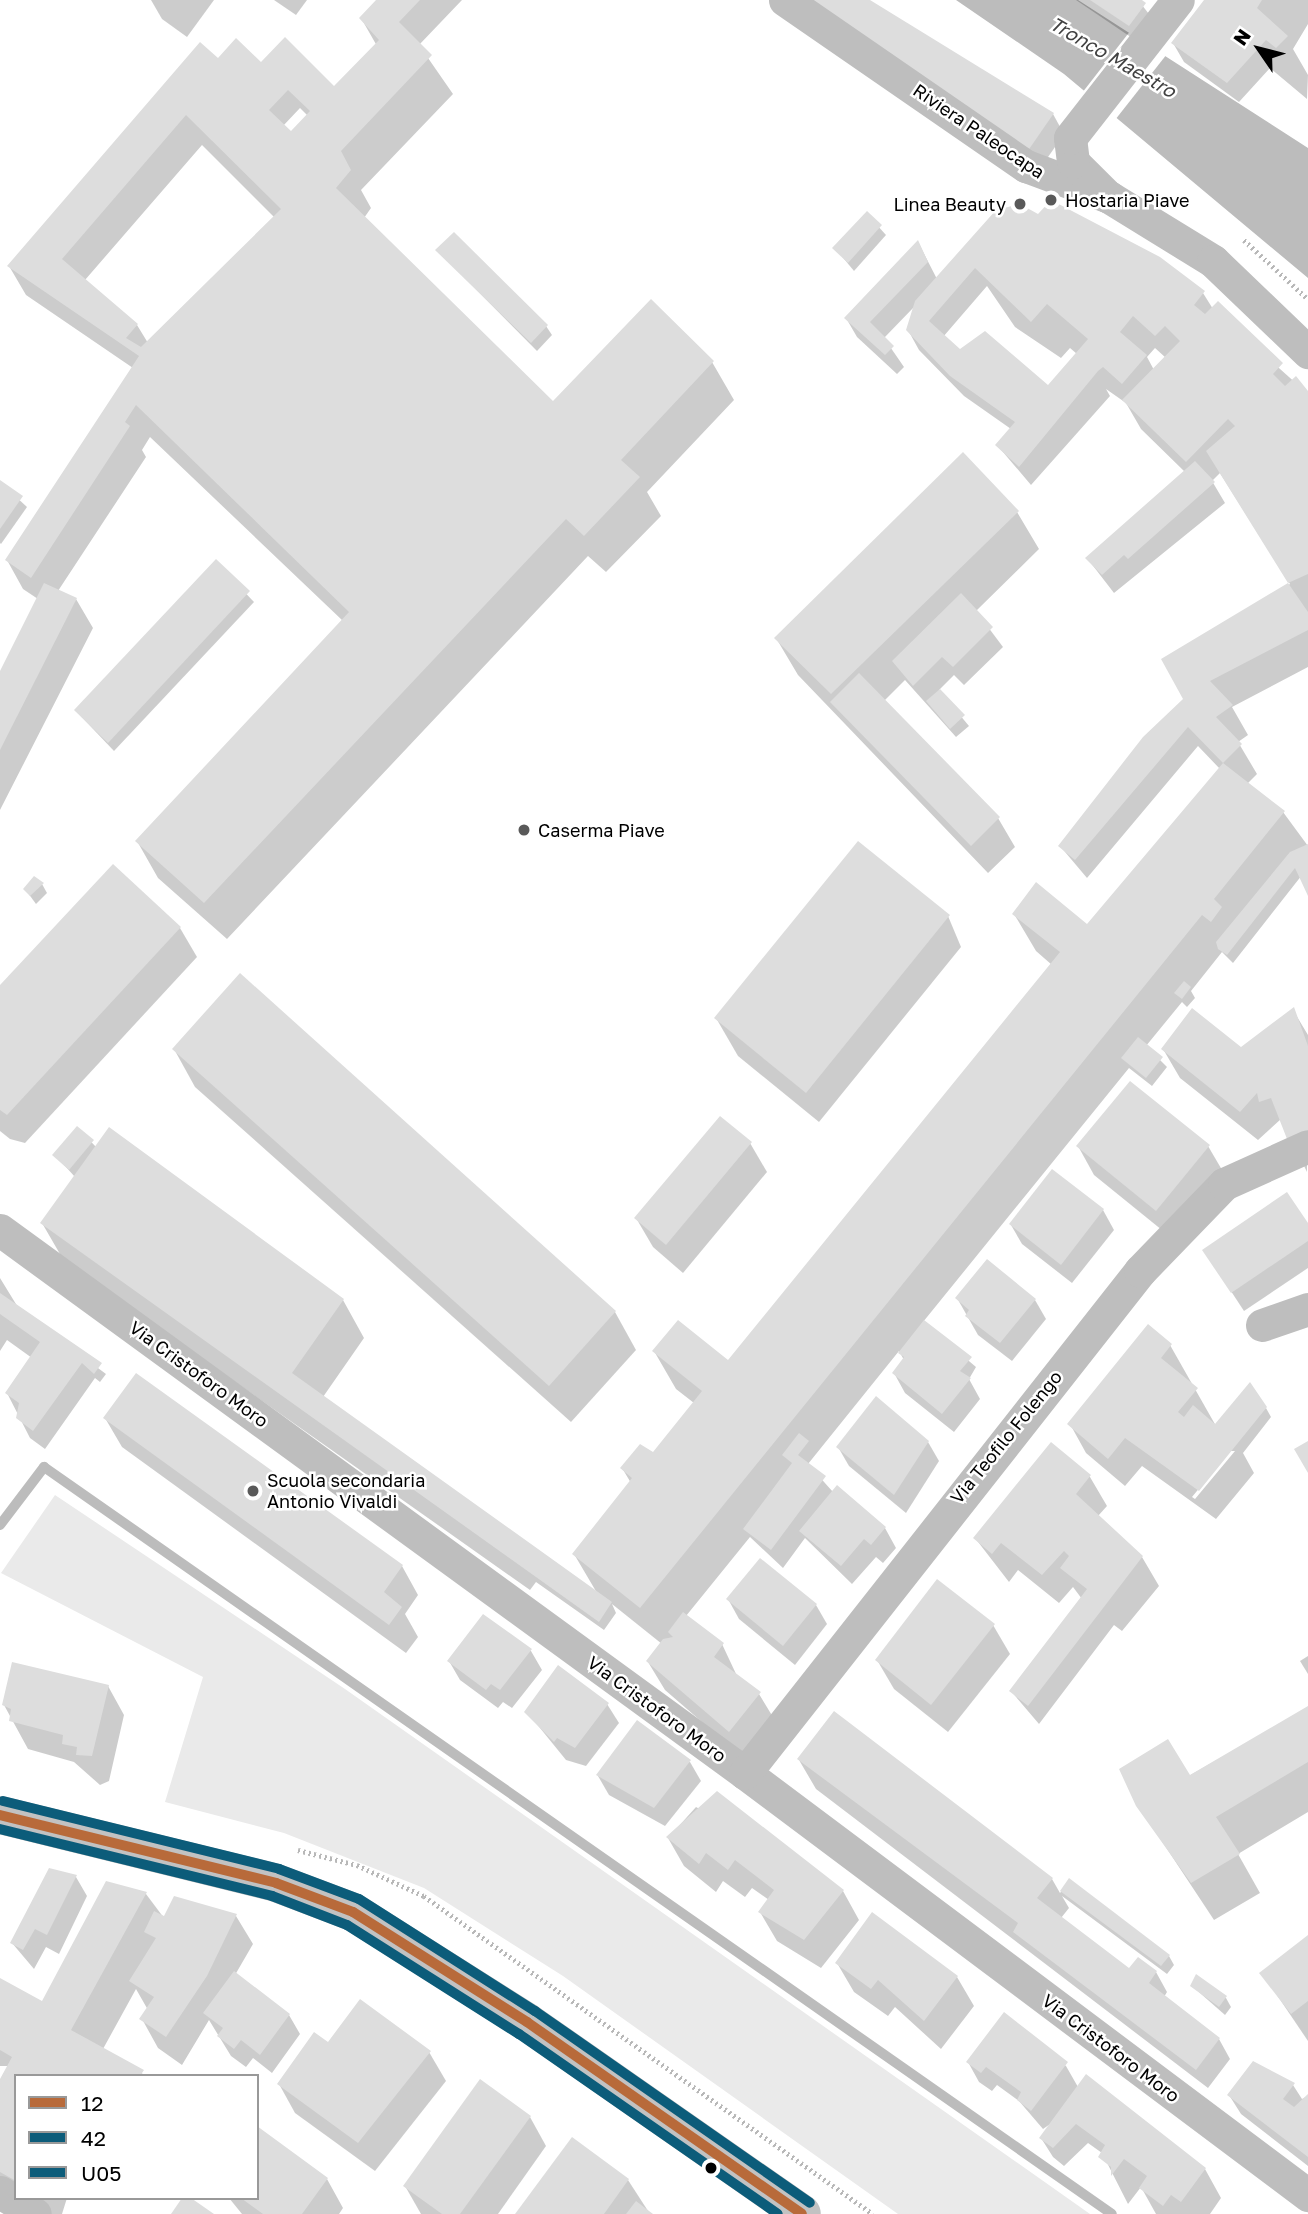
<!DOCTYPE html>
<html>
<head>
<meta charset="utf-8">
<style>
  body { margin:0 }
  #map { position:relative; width:1308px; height:2214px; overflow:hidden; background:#fff; font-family:"Golos Text",sans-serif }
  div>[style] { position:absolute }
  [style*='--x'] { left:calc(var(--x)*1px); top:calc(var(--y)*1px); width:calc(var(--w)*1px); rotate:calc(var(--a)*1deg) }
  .green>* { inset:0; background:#eaeaea }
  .water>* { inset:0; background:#bcbcbc }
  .pier>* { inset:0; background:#fff }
  .shadow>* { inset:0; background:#0003 }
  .stream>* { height:10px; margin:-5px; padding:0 5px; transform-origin:5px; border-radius:5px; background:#bcbcbc }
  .building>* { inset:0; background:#ddd }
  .path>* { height:4.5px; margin-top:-2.25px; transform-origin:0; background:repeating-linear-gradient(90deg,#b8b8b8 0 2px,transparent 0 5.5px) }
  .minor>* { height:33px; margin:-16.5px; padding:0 16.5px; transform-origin:16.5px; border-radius:16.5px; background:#bebebe }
  .secondary>* { height:38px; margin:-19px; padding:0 19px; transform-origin:19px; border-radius:19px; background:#c2c2c2 }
  .bus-1>* { height:10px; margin:-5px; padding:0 5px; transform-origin:5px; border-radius:5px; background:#b86a3a }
  .bus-2>* { height:10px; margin:-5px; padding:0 5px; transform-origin:5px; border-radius:5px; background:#0c5c7a }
  .bus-3>* { height:10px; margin:-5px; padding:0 5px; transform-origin:5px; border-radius:5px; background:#0c5c7a }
  .dots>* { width:19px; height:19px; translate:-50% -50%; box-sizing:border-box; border:4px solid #fff; border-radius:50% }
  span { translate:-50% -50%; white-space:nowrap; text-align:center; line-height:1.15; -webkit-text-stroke:5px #fff; paint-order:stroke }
  .street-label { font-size:18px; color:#000 }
  .poi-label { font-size:18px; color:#000 }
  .left { translate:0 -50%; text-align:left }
  .right { translate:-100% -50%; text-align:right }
  .water-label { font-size:19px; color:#414141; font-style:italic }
  .legend { position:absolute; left:14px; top:2074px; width:245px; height:126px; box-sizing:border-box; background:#fff; border:2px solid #999; margin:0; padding:9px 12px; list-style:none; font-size:21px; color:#000 }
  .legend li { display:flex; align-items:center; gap:14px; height:35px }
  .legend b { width:35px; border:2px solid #999 }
  .north { position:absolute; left:1224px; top:14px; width:70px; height:70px; -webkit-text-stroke:5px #fff; paint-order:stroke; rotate:305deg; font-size:19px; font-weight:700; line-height:28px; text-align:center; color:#000 }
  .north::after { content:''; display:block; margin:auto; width:24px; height:32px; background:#000; clip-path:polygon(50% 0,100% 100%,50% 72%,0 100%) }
</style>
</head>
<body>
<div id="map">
  <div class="green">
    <i style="clip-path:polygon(55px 1495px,345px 1689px,1090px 2214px,898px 2214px,563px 1976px,424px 1888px,284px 1833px,165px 1802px,203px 1677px,1px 1573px)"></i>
  </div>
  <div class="water">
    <i style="clip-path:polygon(956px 0,1078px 0,1308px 148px,1308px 278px,1064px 74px)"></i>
  </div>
  <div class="pier">
    <i style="clip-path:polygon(1131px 30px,1167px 54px,1115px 120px,1082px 93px)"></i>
  </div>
  <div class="shadow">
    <i style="clip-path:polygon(151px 0,214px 0,187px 37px,162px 19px)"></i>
    <i style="clip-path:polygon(274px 0,307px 0,296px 15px)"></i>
    <i style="clip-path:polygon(evenodd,378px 0,462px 0,419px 45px,453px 94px,361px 190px,371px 208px,364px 218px,553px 404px,712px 362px,734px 400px,647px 492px,661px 516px,606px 572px,588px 556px,227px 939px,158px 878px,137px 841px,343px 621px,150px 437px,142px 450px,146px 457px,58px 591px,76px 599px,93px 628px,0 810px,0 674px,38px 599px,23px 589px,7px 560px,133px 368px,26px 295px,9px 266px,200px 45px,224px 67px,261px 64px,334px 90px,377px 46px,361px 18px,378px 0,300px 108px,308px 116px,291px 134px,283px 126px,300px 108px,378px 0,202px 145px,275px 218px,148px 343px,137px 325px,85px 280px,202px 145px)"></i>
    <i style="clip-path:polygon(867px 0,1053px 114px,1064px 134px,1037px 173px)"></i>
    <i style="clip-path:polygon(1076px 0,1138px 0,1156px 23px,1141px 44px)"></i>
    <i style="clip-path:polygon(1206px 0,1308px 0,1308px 24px,1293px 49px,1308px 75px,1307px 99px,1270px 68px,1239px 102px,1184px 62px,1173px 43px)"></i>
    <i style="clip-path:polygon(evenodd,997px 211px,1203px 293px,1213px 309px,1308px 394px,1308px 667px,1232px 707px,1248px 735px,1238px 742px,1257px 774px,1247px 784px,1283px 812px,1308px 846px,1308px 890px,1302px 875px,1233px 963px,1222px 952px,1191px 991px,1195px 998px,1187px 1007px,1182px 1002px,1146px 1046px,1167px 1067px,1152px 1086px,1129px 1068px,923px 1322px,976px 1367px,969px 1379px,980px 1399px,954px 1432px,905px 1393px,894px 1373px,904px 1360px,899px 1351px,808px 1464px,833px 1492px,837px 1487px,885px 1528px,896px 1548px,883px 1563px,876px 1557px,852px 1584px,805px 1538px,783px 1568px,750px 1537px,686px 1616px,722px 1644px,737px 1676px,759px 1694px,776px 1722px,746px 1760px,665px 1690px,648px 1662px,662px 1644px,612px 1604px,616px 1613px,604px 1630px,536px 1582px,530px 1590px,64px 1261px,42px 1223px,75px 1177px,55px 1155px,78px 1128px,96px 1147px,343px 1300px,364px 1338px,323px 1397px,597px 1593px,574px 1554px,631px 1483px,622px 1468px,654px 1454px,694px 1403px,676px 1389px,654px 1351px,728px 1363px,1052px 965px,1036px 951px,1014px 914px,1088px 926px,1220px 769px,1198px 746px,1087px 878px,1060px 846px,1185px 699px,1163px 660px,1290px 584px,1220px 473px,1212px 481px,1225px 503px,1114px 593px,1087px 558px,1185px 472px,1141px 429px,1126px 403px,1106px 389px,1110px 396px,1031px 485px,997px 445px,1011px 429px,964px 396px,919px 350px,908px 330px,915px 306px,884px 338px,904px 367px,897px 374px,857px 337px,846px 318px,918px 242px,937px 279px,997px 211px,987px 286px,1015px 327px,1061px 358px,1070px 348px,1077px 354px,1048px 387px,960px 351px,943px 337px,987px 286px,997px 211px,1155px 348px,1166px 358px,1154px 370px,1147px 357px,1155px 348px)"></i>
    <i style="clip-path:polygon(867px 214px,886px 235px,854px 271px,835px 248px)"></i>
    <i style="clip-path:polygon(437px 250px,546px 326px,552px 335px,537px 351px)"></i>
    <i style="clip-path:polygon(0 482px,27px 507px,1px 544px,0 543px)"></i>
    <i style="clip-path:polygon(1017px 512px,1039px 549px,976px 611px,1003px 647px,964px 685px,954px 675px,939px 690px,969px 726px,956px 737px,905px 680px,884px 701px,998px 818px,1015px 847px,988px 873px,798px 675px,776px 638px)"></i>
    <i style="clip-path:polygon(216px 562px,254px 602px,114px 751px,76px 711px)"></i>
    <i style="clip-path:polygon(113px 866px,180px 928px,197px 957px,25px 1143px,10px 1139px,0 1131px,0 987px)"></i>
    <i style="clip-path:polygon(42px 884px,47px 893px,36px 904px,25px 889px)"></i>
    <i style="clip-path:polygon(948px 916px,961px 947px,819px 1122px,738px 1056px,716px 1018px)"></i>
    <i style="clip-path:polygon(1293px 1010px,1308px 1035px,1307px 1172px,1281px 1119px,1258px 1140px,1180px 1078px,1163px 1049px,1241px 1049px)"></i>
    <i style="clip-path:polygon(174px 1049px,615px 1312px,636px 1350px,571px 1422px,195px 1087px)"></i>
    <i style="clip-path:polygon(750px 1143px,767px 1172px,683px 1273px,653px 1247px,636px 1218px)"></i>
    <i style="clip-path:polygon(1078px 1146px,1208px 1146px,1225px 1175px,1173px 1239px,1094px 1175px)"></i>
    <i style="clip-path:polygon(1103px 1210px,1114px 1230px,1072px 1283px,1022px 1244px,1011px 1225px)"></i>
    <i style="clip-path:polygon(1308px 1226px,1308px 1268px,1244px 1311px,1204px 1250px)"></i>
    <i style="clip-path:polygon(0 1278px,19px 1309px,106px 1374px,100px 1382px,95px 1378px,45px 1449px,30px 1438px,7px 1393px,32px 1358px,7px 1340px,0 1351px)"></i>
    <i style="clip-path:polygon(957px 1298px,1035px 1300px,1046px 1319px,1012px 1361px,978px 1335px)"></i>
    <i style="clip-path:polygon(evenodd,1170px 1345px,1216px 1426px,1266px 1408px,1271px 1417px,1243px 1453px,1254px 1473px,1216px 1519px,1142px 1466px,1125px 1486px,1086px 1453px,1070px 1424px,1170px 1345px,1230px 1451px,1235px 1451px,1195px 1499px,1192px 1497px,1230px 1451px)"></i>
    <i style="clip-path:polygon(105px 1418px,402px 1566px,418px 1595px,405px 1614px,418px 1637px,406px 1653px,122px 1447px)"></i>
    <i style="clip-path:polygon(928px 1442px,939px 1461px,906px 1513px,849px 1466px,838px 1447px)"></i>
    <i style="clip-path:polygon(1051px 1445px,1090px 1477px,1107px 1506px,1098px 1516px,1142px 1557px,1159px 1586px,1122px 1631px,1114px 1625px,1039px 1724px,1011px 1691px,1082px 1599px,1073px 1587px,1059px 1603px,1018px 1570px,1009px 1582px,975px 1538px)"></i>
    <i style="clip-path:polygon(728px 1599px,816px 1605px,827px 1624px,795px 1665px,739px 1619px)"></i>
    <i style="clip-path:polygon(483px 1616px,531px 1651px,542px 1670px,512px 1708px,503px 1702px,498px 1708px,460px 1680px,449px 1661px)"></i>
    <i style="clip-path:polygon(993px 1625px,1010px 1654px,948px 1732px,894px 1689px,877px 1660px)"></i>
    <i style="clip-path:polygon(1308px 1656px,1308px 1674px,1300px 1661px)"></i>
    <i style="clip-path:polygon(108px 1686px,124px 1715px,109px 1781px,100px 1785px,74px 1762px,28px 1749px,4px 1705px)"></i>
    <i style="clip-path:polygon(607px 1704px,619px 1723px,586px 1766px,566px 1760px,527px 1712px)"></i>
    <i style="clip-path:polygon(1308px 1708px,1308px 1812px,1238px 1854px,1260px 1893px,1214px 1920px,1138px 1805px)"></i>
    <i style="clip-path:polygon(799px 1760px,1052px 1879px,1060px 1893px,1070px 1880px,1169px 1956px,1174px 1965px,1167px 1974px,1062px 1896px,1069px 1908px,1061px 1918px,1128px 1969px,1156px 1972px,1167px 1992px,1164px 1997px,1219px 2039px,1230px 2059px,1208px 2088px,816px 1789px)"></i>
    <i style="clip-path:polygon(690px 1762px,701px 1781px,665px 1826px,609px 1795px,598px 1776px)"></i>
    <i style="clip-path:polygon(696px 1807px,843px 1891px,859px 1920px,821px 1968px,777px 1941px,760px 1912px,769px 1900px,752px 1888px,745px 1897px,723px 1881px,716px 1892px,684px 1866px,668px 1838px)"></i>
    <i style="clip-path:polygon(50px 1870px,76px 1877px,87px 1896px,59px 1954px,46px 1947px,34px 1969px,12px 1943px)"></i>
    <i style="clip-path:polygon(107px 1883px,146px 1894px,164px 1918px,236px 1916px,253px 1944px,235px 1975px,289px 2015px,300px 2034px,272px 2073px,253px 2058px,246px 2067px,231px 2056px,209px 2020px,182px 2065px,158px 2048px,142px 2019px,148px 2010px,136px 1989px,103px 2049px,146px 2076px,16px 2076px,16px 2198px,67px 2198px,62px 2214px,32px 2214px,0 2196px,0 2082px,9px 2066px,0 2066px,0 1980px,43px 2003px)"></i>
    <i style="clip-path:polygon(1308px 1937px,1308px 2041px,1262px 1973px)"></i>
    <i style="clip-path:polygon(837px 1963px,957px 1977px,974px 2006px,941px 2049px,895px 2007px,888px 2016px,854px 1992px)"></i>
    <i style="clip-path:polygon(1192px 1986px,1226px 1998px,1231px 2007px,1225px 2015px)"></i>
    <i style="clip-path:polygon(1004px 2014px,1066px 2066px,1078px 2087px,1205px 2169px,1221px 2198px,1210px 2214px,1156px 2214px,1141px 2187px,1128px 2204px,1102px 2153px,1088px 2143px,1064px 2166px,1053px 2157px,1041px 2138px,1053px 2122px,1043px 2129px,1019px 2101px,997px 2085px,992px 2091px,979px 2082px,968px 2062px)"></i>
    <i style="clip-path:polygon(329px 2045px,429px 2052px,446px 2081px,375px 2171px,295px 2113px,279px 2084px)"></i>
    <i style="clip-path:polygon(1293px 2085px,1302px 2099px,1308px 2096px,1308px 2166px,1241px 2114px,1229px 2095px)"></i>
    <i style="clip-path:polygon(530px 2117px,546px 2146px,498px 2214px,421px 2214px,405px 2186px)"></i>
    <i style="clip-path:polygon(327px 2179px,343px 2208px,339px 2214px,242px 2214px,229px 2198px,257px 2198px)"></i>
    <i style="clip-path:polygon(628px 2180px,650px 2214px,517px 2214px)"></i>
  </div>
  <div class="stream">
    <i style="--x:0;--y:1525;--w:73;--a:-52.8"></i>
    <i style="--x:44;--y:1467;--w:1303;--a:34.97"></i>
  </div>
  <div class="building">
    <i style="clip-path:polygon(evenodd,376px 0,420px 0,399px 22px,432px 55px,341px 151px,351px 170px,336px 188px,553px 401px,651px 299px,714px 361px,621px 460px,640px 477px,584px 536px,566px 519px,204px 903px,135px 841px,349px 612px,136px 405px,125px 422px,130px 426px,31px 578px,5px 560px,139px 356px,7px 266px,200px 42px,218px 58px,236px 38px,261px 62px,285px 37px,334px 86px,379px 40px,359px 18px,376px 0,288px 90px,310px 111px,291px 131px,269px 110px,288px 90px,376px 0,186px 115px,281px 209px,141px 347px,126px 338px,138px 324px,62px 259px,186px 115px)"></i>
    <i style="clip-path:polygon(807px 0,870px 0,1054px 113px,1025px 155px)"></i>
    <i style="clip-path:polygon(1090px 0,1142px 0,1146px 3px,1129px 26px)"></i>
    <i style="clip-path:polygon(1204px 0,1262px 0,1257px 8px,1288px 36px,1276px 48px,1266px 40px,1227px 83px,1171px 43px)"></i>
    <i style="clip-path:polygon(evenodd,1051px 200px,1160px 257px,1205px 291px,1194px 305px,1205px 314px,1218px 301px,1283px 363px,1273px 374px,1285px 386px,1296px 376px,1308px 391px,1308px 574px,1288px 583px,1206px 451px,1235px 426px,1228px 419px,1186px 462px,1122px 400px,1180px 341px,1165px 326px,1155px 336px,1133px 316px,1120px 332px,1147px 355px,1122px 384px,1103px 367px,1098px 371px,1019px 467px,995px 445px,1015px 422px,950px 376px,906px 330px,915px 301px,996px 210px,1020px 204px,1038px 214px,1051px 200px,975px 268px,1031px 322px,1047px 304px,1088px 339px,1048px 385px,985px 331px,960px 349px,929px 321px,975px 268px)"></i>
    <i style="clip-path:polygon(867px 211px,882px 225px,848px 263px,832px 248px)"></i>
    <i style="clip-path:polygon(454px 232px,548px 325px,531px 343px,435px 250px)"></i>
    <i style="clip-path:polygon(918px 240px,928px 262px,870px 322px,894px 346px,885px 355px,844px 318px)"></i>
    <i style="clip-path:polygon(963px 452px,1019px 511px,831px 694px,774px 638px)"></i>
    <i style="clip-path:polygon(1195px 461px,1215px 482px,1128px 559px,1124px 555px,1102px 575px,1085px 558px)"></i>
    <i style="clip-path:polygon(0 480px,23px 496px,0 529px)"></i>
    <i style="clip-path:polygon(216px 559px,250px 591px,108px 743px,74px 710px)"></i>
    <i style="clip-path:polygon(44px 583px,77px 598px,0 750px,0 671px)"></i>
    <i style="clip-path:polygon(1288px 583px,1308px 612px,1308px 630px,1210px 681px,1233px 705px,1216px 717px,1242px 744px,1223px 763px,1285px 811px,1214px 899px,1222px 907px,1211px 922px,1202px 915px,640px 1608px,572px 1554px,632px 1478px,620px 1468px,640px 1444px,653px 1452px,702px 1391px,652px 1351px,678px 1320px,728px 1360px,1060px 952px,1012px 914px,1036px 882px,1087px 924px,1223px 763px,1188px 727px,1075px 860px,1058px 846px,1143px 737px,1183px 699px,1161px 659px)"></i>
    <i style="clip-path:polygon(961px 593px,993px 627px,953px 667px,942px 657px,913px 686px,892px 661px)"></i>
    <i style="clip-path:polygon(859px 673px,1000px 817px,971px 846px,830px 702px)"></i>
    <i style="clip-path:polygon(940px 689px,965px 715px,950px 729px,926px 701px)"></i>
    <i style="clip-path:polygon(858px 841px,950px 915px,806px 1093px,714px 1018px)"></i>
    <i style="clip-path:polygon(1308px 844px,1308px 896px,1295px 868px,1227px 955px,1218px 949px,1216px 942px,1290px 852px)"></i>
    <i style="clip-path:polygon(113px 864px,181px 927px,7px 1115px,0 1110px,0 985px)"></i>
    <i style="clip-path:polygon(34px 876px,44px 883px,30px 896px,23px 889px)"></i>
    <i style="clip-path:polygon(240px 973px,616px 1311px,549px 1386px,172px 1049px)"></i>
    <i style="clip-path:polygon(1184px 981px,1191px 987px,1182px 999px,1174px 993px)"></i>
    <i style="clip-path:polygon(1294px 1007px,1308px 1046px,1308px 1138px,1289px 1144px,1271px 1098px,1259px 1102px,1257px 1093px,1240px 1112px,1161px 1049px,1192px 1008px,1241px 1047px)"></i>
    <i style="clip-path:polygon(1138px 1037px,1163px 1057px,1146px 1078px,1121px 1058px)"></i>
    <i style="clip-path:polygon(1130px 1081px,1210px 1145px,1156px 1211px,1076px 1146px)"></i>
    <i style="clip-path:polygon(720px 1116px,752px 1142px,666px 1245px,634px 1218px)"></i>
    <i style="clip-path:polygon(77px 1126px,94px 1140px,69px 1170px,52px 1155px)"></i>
    <i style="clip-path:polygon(109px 1127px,344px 1299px,292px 1373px,612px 1602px,599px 1622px,40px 1223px)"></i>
    <i style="clip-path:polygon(1052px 1169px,1104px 1209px,1061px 1265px,1009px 1224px)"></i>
    <i style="clip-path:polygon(1287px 1192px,1308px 1223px,1308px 1241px,1231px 1293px,1202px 1250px)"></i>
    <i style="clip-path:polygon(987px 1259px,1036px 1299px,1000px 1343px,965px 1316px,969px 1310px,955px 1298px)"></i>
    <i style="clip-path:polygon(0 1293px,102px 1363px,94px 1374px,82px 1363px,33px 1431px,16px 1418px,19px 1403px,5px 1393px,40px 1342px,0 1314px)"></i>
    <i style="clip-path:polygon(924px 1320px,972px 1357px,960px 1371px,971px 1378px,942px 1414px,892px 1373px,904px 1357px,898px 1353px)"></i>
    <i style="clip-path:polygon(1148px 1324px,1172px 1344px,1161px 1358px,1198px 1388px,1178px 1412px,1184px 1417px,1193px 1405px,1215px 1424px,1250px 1382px,1267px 1407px,1199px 1491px,1125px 1438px,1108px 1459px,1067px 1424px)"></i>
    <i style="clip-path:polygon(136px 1373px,403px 1565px,384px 1592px,402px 1607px,389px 1625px,103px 1418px)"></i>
    <i style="clip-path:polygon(876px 1396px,929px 1441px,894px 1495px,836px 1447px)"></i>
    <i style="clip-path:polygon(799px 1433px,809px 1441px,798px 1455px,826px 1476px,771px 1550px,743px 1529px,792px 1463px,782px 1455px)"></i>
    <i style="clip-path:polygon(1308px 1441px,1308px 1473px,1294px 1449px)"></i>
    <i style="clip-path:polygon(1051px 1442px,1091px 1475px,1076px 1494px,1143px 1556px,1028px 1706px,1009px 1691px,1087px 1589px,1060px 1568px,1069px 1556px,1064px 1551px,1042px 1575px,1001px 1543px,992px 1554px,973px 1538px)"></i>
    <i style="clip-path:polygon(837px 1485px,886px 1527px,871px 1545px,864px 1539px,841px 1566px,799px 1531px)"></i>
    <i style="clip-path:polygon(760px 1558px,817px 1604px,783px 1646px,726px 1599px)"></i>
    <i style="clip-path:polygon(937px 1579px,995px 1624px,931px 1705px,875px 1660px)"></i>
    <i style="clip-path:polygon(683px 1612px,724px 1643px,714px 1657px,761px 1692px,729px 1732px,646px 1661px,663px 1639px,673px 1637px,668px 1632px)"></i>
    <i style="clip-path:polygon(483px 1614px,532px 1649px,500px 1690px,491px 1684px,486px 1690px,447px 1661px)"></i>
    <i style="clip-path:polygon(12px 1662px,109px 1685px,92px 1756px,76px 1755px,77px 1747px,62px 1744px,63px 1735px,9px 1721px,11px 1709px,2px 1705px)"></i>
    <i style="clip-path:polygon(558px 1665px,609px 1703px,575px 1748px,557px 1738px,554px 1742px,524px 1712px)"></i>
    <i style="clip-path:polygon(1308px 1706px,1308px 1762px,1216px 1817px,1240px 1854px,1191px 1883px,1136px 1806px,1119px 1769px,1168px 1739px,1190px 1775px)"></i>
    <i style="clip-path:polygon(834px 1711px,1053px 1878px,1037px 1898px,1129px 1968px,1138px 1957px,1157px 1971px,1149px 1983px,1220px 2038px,1196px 2070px,1013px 1932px,1018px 1923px,797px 1759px)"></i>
    <i style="clip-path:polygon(637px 1720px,691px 1760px,654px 1808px,596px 1775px)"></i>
    <i style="clip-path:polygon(717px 1791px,844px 1890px,804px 1940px,758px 1912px,774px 1890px,735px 1860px,728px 1870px,706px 1853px,699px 1864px,666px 1837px)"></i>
    <i style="clip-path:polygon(49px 1868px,77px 1875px,47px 1935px,35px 1929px,23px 1950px,10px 1943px)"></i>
    <i style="clip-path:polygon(1069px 1878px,1170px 1955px,1161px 1966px,1060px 1891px)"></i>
    <i style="clip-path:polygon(106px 1881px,147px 1892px,71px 2030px,144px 2070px,140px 2076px,16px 2076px,16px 2181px,0 2172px,0 2079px,12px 2057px,0 2050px,0 1978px,42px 2001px)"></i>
    <i style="clip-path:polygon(174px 1896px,237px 1914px,207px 1976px,166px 2037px,139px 2019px,154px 1997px,129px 1981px,156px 1938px,144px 1932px,154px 1911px,164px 1916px)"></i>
    <i style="clip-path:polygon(872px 1912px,958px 1976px,924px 2021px,878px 1980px,871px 1989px,835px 1963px)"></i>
    <i style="clip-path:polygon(1308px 1935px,1308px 2001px,1291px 2014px,1259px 1973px)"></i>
    <i style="clip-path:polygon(234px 1971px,290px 2014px,260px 2055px,241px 2040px,234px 2049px,217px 2036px,223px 2028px,203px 2013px)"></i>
    <i style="clip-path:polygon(1196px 1974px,1227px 1996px,1219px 2007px,1190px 1986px)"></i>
    <i style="clip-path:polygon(360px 1999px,431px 2051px,358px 2143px,277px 2084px,314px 2032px,328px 2042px)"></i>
    <i style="clip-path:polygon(1004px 2012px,1068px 2062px,1031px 2111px,1017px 2100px,1021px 2092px,986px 2067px,981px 2073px,966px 2062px)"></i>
    <i style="clip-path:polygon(1253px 2061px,1295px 2083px,1283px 2099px,1294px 2107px,1308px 2094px,1308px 2157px,1227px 2095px)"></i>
    <i style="clip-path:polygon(1086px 2074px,1206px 2168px,1181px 2202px,1171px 2195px,1163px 2206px,1139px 2188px,1147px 2176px,1124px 2159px,1111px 2176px,1111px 2167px,1098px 2157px,1105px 2145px,1076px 2124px,1053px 2148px,1039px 2138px)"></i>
    <i style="clip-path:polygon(480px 2079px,531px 2116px,460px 2214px,442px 2214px,403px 2186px)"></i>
    <i style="clip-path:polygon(257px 2126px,328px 2178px,302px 2214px,263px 2214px,241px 2198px,257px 2198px)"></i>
    <i style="clip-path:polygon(572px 2137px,629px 2179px,604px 2214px,515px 2214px)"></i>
    <i style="clip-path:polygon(182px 2198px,191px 2198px,214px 2214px,171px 2214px)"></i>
    <i style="clip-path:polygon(636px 2201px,653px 2214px,626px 2214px)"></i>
  </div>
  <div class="path">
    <i style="--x:1244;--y:240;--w:87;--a:42.7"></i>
    <i style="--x:298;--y:1850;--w:61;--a:14.3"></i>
    <i style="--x:357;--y:1865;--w:74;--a:24.8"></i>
    <i style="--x:424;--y:1896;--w:550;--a:35.31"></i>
  </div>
  <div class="minor">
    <i style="--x:785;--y:0;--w:293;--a:34.6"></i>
    <i style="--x:1026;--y:166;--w:89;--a:20.5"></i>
    <i style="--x:1109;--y:197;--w:122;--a:31.6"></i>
    <i style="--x:1213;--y:261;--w:132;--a:43.8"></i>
    <i style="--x:1107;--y:196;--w:48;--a:-135"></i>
    <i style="--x:1073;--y:162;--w:24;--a:-97"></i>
    <i style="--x:1070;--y:138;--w:175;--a:-52"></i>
    <i style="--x:0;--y:1230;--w:922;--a:36.09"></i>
    <i style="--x:745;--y:1773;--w:704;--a:36.85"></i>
    <i style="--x:1262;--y:1325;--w:49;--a:-19.2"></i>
    <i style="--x:745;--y:1773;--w:639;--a:-51.8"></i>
    <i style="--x:1140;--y:1271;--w:121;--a:-46"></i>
    <i style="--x:1224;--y:1184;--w:92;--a:-24.3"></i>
    <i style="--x:0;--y:2192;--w:41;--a:32.2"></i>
  </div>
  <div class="secondary">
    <i style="--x:0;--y:1815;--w:284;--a:13.8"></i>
    <i style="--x:276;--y:1883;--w:82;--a:20.6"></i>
    <i style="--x:353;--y:1912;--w:206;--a:32.3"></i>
    <i style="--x:527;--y:2022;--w:335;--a:34.9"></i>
  </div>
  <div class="bus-1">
    <i style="--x:0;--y:1815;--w:284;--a:13.8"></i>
    <i style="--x:276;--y:1883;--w:82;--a:20.6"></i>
    <i style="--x:353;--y:1912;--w:206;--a:32.3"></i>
    <i style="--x:527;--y:2022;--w:335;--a:34.9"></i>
  </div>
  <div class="bus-2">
    <i style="--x:0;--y:1829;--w:280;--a:13.8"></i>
    <i style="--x:272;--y:1896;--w:80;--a:21.1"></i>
    <i style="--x:347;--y:1925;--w:204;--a:32.4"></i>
    <i style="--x:519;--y:2034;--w:315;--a:34.8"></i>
  </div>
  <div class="bus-3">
    <i style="--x:3;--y:1801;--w:284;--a:13.8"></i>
    <i style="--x:279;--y:1869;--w:85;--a:20.6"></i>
    <i style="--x:359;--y:1899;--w:209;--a:32.5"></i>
    <i style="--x:535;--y:2011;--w:335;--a:34.9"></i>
  </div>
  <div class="dots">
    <i style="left:1051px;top:200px;background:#595959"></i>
    <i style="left:1020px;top:204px;background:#595959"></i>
    <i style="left:524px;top:830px;background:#595959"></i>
    <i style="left:253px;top:1491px;background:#595959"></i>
    <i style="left:711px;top:2168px;background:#000"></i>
  </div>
  <div class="street-label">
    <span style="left:979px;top:131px;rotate:34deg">Riviera Paleocapa</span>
    <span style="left:199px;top:1374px;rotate:36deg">Via Cristoforo Moro</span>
    <span style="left:1006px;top:1437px;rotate:-51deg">Via Teofilo Folengo</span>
    <span style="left:657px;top:1709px;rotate:36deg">Via Cristoforo Moro</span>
    <span style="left:1111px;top:2048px;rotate:37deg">Via Cristoforo Moro</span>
  </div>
  <div class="poi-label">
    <span class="left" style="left:1065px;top:200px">Hostaria Piave</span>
    <span class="right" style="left:1006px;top:204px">Linea Beauty</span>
    <span class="left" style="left:538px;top:830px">Caserma Piave</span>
    <span class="left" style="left:267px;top:1491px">Scuola secondaria<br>Antonio Vivaldi</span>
  </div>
  <div class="water-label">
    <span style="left:1113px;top:57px;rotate:30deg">Tronco Maestro</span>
  </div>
  <ul class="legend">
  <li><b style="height:9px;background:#b86a3a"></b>12</li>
  <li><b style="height:9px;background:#0c5c7a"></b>42</li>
  <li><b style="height:9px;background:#0c5c7a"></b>U05</li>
  </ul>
  <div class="north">N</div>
</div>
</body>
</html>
